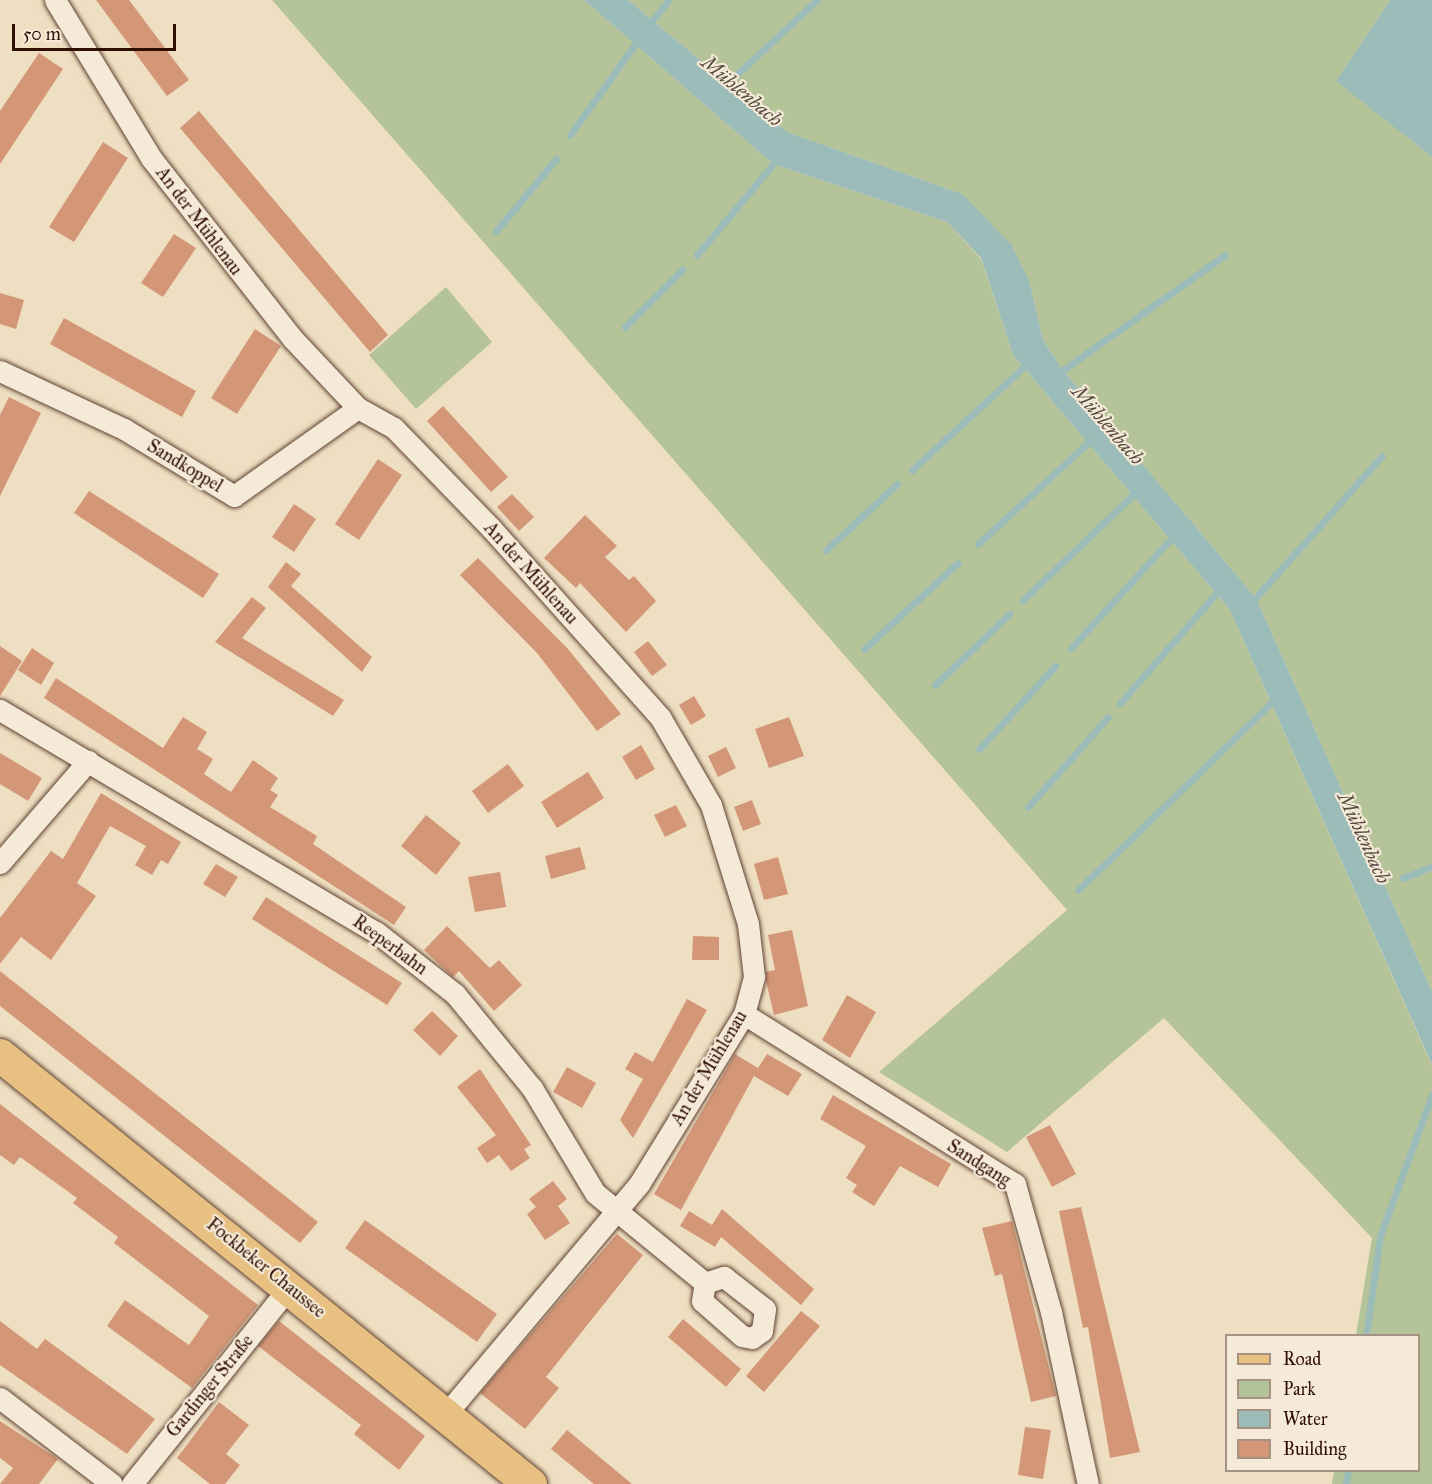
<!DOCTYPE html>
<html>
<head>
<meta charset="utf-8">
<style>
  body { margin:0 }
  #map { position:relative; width:1432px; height:1484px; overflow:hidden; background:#efdfc2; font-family:"IM FELL Great Primer",serif }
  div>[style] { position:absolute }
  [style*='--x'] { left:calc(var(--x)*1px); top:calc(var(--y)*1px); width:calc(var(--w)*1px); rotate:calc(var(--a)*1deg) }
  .green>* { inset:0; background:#b4c398 }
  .water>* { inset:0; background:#9bbcb8 }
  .stream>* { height:7px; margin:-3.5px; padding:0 3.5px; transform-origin:3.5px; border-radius:3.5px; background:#9bbcb8 }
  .building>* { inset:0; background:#d39777 }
  .roads { filter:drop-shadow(0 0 2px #604233) drop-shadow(0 0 2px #604233) }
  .minor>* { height:21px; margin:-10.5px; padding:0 10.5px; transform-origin:10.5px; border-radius:10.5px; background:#f5ead7 }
  .primary>* { height:33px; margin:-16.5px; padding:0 16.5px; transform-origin:16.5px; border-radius:16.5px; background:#e8c081 }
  span { translate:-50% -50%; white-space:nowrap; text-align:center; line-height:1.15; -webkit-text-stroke:4.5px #f5ead7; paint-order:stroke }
  .street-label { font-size:18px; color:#300e03 }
  .water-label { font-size:20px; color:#554b42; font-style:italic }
  .legend { position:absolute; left:1225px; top:1334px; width:195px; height:138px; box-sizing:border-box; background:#f5ead7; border:2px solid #a69282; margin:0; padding:8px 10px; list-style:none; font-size:18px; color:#300e03 }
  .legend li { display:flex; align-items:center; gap:12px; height:30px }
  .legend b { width:30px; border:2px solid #a69282 }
  .scale { position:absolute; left:12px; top:24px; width:164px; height:27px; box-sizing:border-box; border:3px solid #300e03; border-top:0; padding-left:8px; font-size:18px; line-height:21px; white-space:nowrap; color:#300e03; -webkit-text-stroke:4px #f5ead7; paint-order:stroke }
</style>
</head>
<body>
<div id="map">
  <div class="green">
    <i style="clip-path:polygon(272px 0,584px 0,773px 164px,947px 222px,981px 259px,1013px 355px,1230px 610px,1432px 1066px,1432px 1484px,1332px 1484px,1334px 1471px,1418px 1470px,1418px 1336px,1356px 1335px,1372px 1238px,1164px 1018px,1007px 1152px,879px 1072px,1067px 910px)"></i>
    <i style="clip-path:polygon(628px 0,1390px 0,1337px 81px,1432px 157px,1432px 991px,1256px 598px,1063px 370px,1043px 340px,1029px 280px,962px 194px,787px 132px)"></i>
    <i style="clip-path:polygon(446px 287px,492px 342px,416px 409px,369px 355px)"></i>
  </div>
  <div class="water">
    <i style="clip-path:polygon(584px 0,628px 0,787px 132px,962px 194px,1011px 244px,1029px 280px,1043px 340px,1063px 370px,1256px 598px,1432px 991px,1432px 1065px,1230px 610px,1013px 355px,981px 258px,947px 222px,773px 164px)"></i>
    <i style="clip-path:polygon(1390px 0,1432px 0,1432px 157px,1336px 81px)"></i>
  </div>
  <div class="stream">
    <i style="--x:646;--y:28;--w:36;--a:-51"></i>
    <i style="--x:722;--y:88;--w:129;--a:-42.8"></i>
    <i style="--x:570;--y:135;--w:117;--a:-54.4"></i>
    <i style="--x:496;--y:231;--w:94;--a:-50.2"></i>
    <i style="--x:697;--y:255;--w:126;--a:-50.1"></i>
    <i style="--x:625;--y:327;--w:81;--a:-45"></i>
    <i style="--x:1056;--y:375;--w:207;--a:-35.4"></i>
    <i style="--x:912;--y:470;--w:159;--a:-42.7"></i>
    <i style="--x:978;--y:544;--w:156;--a:-42.7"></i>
    <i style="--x:826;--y:550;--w:97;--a:-42.9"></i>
    <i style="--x:1023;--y:600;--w:159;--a:-43.7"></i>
    <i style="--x:1250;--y:604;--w:198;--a:-48.3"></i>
    <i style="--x:1071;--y:648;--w:156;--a:-47.6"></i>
    <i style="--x:864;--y:649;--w:127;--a:-42.5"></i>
    <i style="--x:935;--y:685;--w:103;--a:-43.8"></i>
    <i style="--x:1120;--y:703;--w:153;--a:-48.7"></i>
    <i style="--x:979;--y:749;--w:113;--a:-47.5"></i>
    <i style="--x:1028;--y:807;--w:120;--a:-48.4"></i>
    <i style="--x:1403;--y:878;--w:31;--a:-22"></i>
    <i style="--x:1078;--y:890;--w:276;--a:-44.1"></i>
    <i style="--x:1366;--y:1336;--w:101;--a:-82"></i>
    <i style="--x:1380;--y:1236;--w:150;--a:-69.8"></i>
    <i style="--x:1346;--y:1484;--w:14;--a:-82"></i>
  </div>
  <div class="building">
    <i style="clip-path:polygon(96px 0,129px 0,189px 80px,167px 96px)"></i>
    <i style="clip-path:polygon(39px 53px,63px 69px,0 164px,0 111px)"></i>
    <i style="clip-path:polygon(199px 111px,388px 335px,370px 352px,180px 128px)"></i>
    <i style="clip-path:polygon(103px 142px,128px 158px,74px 242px,49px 227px)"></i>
    <i style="clip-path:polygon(174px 234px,196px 248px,163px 297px,141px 283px)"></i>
    <i style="clip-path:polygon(0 293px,24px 300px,16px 329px,0 324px)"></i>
    <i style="clip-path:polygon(64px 318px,196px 391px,182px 417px,50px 344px)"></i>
    <i style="clip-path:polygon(255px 329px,281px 346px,237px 414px,211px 398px)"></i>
    <i style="clip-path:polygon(9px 397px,41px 413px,0 496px,0 415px)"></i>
    <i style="clip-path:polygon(443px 406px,508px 477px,491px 492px,427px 421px)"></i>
    <i style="clip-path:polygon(378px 459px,402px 475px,359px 540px,335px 524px)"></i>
    <i style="clip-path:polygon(89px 491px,219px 574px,203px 598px,74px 513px)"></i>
    <i style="clip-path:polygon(512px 494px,534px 517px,519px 531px,497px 507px)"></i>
    <i style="clip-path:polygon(294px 504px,316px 519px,294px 552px,272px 537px)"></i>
    <i style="clip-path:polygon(585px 515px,617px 546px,605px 557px,629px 580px,634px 576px,656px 601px,626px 632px,580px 583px,576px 588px,544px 558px)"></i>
    <i style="clip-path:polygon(478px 558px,568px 649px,621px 714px,597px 731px,537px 653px,460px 575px)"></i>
    <i style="clip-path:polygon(286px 562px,301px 574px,291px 586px,372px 657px,362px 672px,268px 587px)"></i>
    <i style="clip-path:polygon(252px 597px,266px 608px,242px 638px,344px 700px,333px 716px,215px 642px)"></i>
    <i style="clip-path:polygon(648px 641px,667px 665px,652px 676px,634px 652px)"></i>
    <i style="clip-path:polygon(0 646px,22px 661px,0 696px)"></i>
    <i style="clip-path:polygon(32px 648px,54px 663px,41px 685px,18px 670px)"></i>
    <i style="clip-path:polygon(56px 678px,163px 748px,183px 717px,207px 732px,197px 749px,213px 759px,204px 774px,231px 792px,253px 760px,278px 778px,270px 790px,278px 795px,270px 807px,317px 836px,313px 844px,406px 907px,394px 925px,44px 698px)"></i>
    <i style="clip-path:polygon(694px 696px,706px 716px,691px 725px,679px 705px)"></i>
    <i style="clip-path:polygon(789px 717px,804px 756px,769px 768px,755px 729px)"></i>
    <i style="clip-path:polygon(641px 745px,655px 769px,636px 780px,622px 757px)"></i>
    <i style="clip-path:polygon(726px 747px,736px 768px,718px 777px,708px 756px)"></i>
    <i style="clip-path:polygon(0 753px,42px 778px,28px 801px,0 784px)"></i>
    <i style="clip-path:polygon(508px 764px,524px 786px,488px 813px,472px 791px)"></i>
    <i style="clip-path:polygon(588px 772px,604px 798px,557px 828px,541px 802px)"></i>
    <i style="clip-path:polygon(101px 793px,181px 842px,168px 864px,161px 860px,152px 875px,135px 865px,146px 846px,110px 826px,77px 883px,96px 896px,51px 960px,21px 937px,0 964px,0 918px,51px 851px,63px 859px)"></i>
    <i style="clip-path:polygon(752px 800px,761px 824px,743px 831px,734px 807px)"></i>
    <i style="clip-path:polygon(676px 805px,687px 826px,665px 837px,654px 815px)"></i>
    <i style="clip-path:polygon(426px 815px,461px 843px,436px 875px,401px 846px)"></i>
    <i style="clip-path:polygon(580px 847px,586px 869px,551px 879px,545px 856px)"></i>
    <i style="clip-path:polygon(778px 857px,788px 894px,764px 900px,754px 864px)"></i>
    <i style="clip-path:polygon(216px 864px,238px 877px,225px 897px,203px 884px)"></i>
    <i style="clip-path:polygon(500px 872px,506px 907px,475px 912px,468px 877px)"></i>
    <i style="clip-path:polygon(266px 897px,402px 983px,387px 1005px,252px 919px)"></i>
    <i style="clip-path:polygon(447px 926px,490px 968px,499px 960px,522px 985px,494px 1011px,459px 971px,453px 977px,424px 950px)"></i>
    <i style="clip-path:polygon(792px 930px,808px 1006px,774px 1015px,766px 981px,766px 972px,775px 970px,768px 935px)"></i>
    <i style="clip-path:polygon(693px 936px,719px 937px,719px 960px,692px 960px)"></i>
    <i style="clip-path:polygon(0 971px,318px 1222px,300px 1243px,0 1006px)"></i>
    <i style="clip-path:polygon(847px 995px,876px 1012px,850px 1058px,822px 1040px)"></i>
    <i style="clip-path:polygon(687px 999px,707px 1010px,633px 1138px,620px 1120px,643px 1079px,625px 1069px,635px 1052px,653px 1062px)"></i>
    <i style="clip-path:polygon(432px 1011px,458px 1036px,440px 1056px,413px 1030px)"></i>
    <i style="clip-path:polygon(735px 1054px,758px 1068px,767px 1054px,802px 1074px,788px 1096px,754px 1076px,681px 1210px,654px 1194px)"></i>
    <i style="clip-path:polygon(567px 1067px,596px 1083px,582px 1108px,553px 1092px)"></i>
    <i style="clip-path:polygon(480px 1069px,531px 1145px,524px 1149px,530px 1158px,511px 1171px,499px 1155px,487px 1163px,477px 1148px,496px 1135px,457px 1087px)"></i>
    <i style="clip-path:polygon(833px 1095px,951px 1164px,938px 1187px,900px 1166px,874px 1206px,852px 1192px,857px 1185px,846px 1178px,866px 1146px,820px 1119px)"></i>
    <i style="clip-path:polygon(0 1104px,258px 1305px,192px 1388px,107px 1326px,125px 1300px,189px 1345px,209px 1316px,114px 1243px,118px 1237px,73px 1203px,77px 1198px,20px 1157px,14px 1165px,0 1155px)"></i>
    <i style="clip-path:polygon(1050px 1125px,1076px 1174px,1052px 1187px,1026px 1137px)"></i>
    <i style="clip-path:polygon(553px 1181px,567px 1199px,558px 1206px,570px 1223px,545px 1240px,527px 1214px,536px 1207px,529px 1199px)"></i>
    <i style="clip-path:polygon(1081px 1207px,1140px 1452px,1110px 1458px,1088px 1327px,1083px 1328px,1059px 1211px)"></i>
    <i style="clip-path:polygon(722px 1209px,814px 1289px,801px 1305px,721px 1237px,715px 1247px,680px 1226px,689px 1211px,712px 1225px)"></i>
    <i style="clip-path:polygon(365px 1220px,497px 1314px,477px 1342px,345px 1248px)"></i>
    <i style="clip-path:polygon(1012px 1221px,1056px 1396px,1031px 1402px,1002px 1274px,995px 1276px,982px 1228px)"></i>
    <i style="clip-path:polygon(617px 1234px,643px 1255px,546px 1377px,559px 1388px,525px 1429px,480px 1393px)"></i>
    <i style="clip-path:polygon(801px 1311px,820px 1326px,764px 1392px,746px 1376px)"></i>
    <i style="clip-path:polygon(683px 1319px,741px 1369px,726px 1387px,668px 1337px)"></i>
    <i style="clip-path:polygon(0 1321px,37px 1349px,45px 1339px,155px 1419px,127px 1454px,0 1365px)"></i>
    <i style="clip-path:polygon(279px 1321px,425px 1436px,399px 1470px,354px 1434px,361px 1425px,258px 1346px)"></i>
    <i style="clip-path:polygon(219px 1402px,249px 1425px,226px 1454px,240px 1465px,225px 1484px,210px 1484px,177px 1458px)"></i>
    <i style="clip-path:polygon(0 1421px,58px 1459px,39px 1484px,0 1484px,13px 1468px,0 1458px)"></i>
    <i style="clip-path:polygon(1025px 1427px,1051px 1430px,1043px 1479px,1018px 1475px)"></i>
    <i style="clip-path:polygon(567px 1430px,632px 1484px,594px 1484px,551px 1449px)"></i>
  </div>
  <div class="roads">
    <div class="minor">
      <i style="--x:55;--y:0;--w:185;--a:58.7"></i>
      <i style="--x:151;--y:158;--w:229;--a:51.9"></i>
      <i style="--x:292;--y:338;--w:96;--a:46.7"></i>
      <i style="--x:358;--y:408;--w:41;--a:29.1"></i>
      <i style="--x:394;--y:428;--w:139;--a:45.9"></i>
      <i style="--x:491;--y:528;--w:254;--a:48.2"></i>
      <i style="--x:660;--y:717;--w:102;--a:59.9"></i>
      <i style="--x:711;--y:805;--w:125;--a:72.7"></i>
      <i style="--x:748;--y:924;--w:53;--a:83.5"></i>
      <i style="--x:754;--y:977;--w:38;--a:105"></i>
      <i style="--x:744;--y:1014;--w:200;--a:121.7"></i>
      <i style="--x:639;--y:1184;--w:300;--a:130"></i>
      <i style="--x:0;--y:371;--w:137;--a:25.1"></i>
      <i style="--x:124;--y:429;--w:129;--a:31.3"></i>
      <i style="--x:234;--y:496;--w:152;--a:-35.4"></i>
      <i style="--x:0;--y:710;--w:437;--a:30.6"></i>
      <i style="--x:376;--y:932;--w:100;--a:38.1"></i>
      <i style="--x:455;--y:994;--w:122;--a:50.7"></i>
      <i style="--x:532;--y:1088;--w:122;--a:59"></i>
      <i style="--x:595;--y:1193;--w:142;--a:39.3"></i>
      <i style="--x:0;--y:863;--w:135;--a:-49.2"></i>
      <i style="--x:744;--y:1014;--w:320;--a:32.1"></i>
      <i style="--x:1015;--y:1184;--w:133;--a:74.3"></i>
      <i style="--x:1051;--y:1312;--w:176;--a:77.9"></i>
      <i style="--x:724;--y:1277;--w:52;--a:38"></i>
      <i style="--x:765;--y:1309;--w:22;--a:98"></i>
      <i style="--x:762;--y:1331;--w:12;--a:145"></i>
      <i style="--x:752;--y:1338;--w:10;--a:-169"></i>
      <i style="--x:742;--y:1336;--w:53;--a:-138.8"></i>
      <i style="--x:702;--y:1301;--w:18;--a:-81"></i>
      <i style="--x:705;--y:1283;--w:20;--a:-18"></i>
      <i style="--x:0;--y:1398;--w:141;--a:37.5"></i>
      <i style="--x:132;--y:1484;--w:252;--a:-51.4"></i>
    </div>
    <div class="primary">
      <i style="--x:0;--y:1055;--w:682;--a:38.99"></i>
    </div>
  </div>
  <div class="street-label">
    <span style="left:199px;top:221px;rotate:53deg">An der Mühlenau</span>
    <span style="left:185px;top:466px;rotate:31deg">Sandkoppel</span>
    <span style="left:531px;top:573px;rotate:48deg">An der Mühlenau</span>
    <span style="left:390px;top:945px;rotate:36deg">Reeperbahn</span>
    <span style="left:709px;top:1068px;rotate:-59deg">An der Mühlenau</span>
    <span style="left:979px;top:1163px;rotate:32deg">Sandgang</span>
    <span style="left:266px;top:1268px;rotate:39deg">Fockbeker Chaussee</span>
    <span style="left:210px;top:1386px;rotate:-51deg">Gardinger Straße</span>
  </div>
  <div class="water-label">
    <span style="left:742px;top:91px;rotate:40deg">Mühlenbach</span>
    <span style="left:1108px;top:425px;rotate:49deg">Mühlenbach</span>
    <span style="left:1364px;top:838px;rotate:65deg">Mühlenbach</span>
  </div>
  <ul class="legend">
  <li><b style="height:8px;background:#e8c081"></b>Road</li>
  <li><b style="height:16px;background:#b4c398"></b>Park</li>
  <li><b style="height:16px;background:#9bbcb8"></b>Water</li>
  <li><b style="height:16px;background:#d39777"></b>Building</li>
  </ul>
  <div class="scale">50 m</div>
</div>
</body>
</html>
